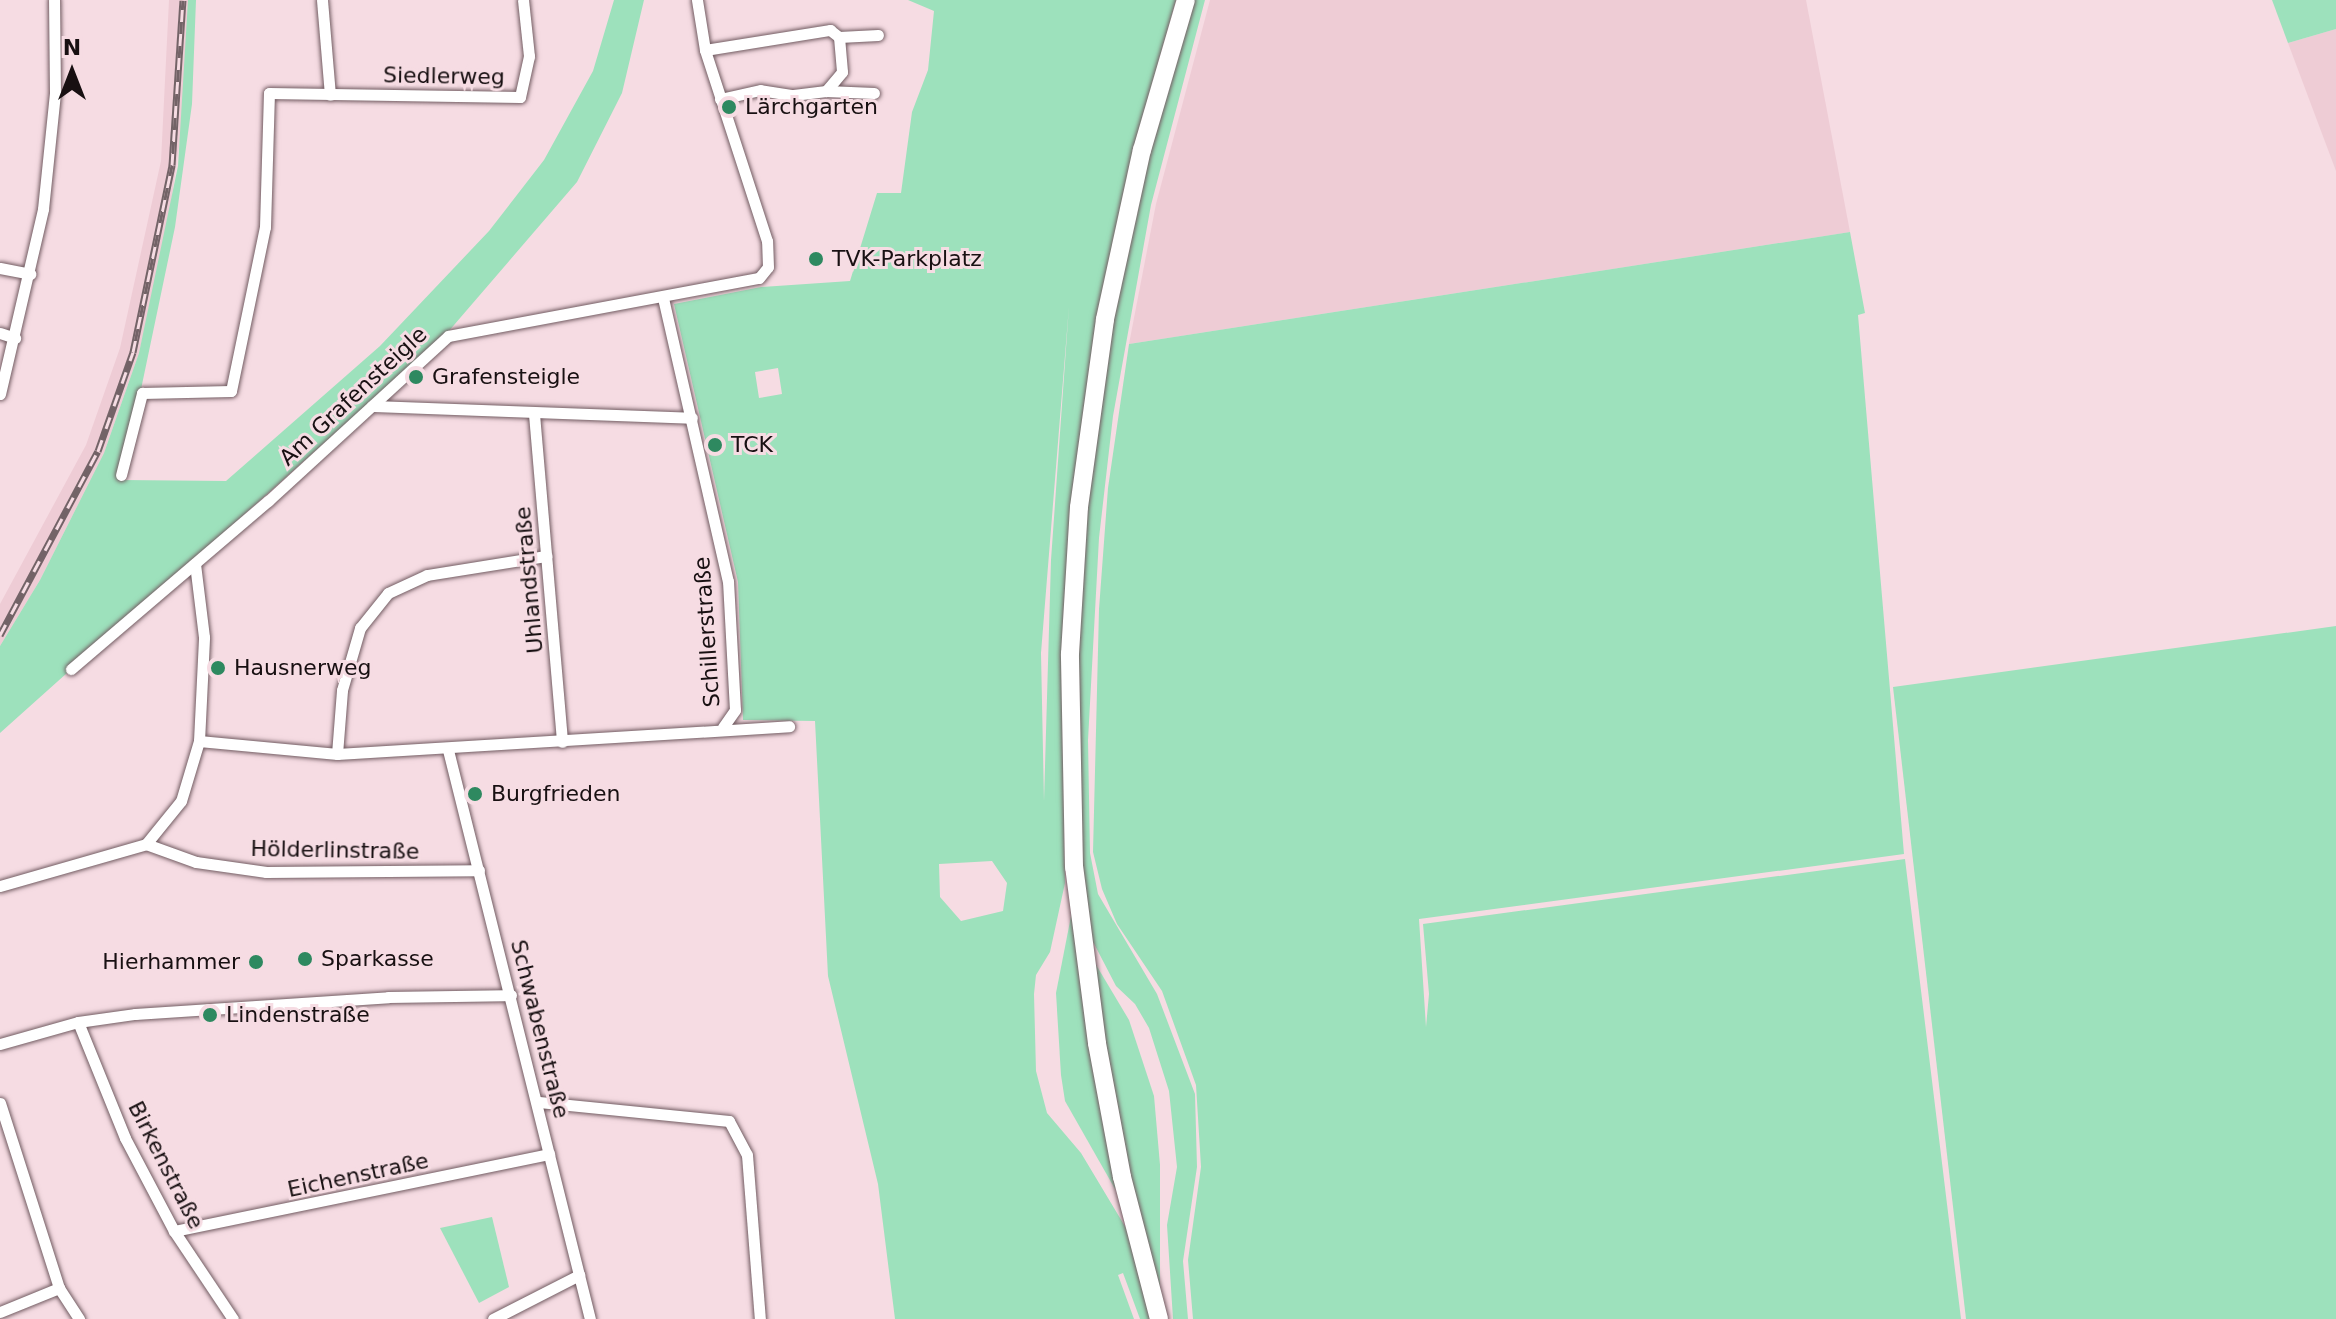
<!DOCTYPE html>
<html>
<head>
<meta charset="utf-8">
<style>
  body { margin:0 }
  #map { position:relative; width:2336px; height:1319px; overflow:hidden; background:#f6dce3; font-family:"DejaVu Sans",sans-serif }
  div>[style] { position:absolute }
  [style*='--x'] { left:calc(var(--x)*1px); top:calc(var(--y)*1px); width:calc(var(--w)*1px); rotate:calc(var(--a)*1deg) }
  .built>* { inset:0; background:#eeccd5 }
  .green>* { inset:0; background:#9de1bc }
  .roads { filter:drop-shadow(0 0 2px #725c62) drop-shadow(0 0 2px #725c62) }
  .street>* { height:11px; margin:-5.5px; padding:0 5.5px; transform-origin:5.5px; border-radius:5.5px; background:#fff }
  .primary>* { height:18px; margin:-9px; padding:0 9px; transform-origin:9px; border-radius:9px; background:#fff }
  .rail>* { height:7px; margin-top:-3.5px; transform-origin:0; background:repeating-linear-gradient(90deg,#f6dce3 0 12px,#736367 0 24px); box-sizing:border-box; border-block:2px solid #736367 }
  .dots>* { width:22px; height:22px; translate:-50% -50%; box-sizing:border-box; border:4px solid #f6dce3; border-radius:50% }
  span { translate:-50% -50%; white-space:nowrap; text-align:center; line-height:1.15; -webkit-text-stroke:6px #f6dce3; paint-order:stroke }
  .street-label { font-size:22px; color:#181012 }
  .poi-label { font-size:22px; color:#181012 }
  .left { translate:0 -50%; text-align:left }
  .right { translate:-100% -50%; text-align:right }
  .north { position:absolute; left:32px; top:32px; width:80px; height:80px; -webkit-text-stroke:6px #f6dce3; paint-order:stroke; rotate:0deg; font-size:22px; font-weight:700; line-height:32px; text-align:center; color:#181012 }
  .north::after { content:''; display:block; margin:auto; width:28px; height:36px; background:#181012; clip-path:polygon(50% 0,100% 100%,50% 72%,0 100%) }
</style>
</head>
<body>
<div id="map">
  <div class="built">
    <i style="clip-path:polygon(169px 0,188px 0,186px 96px,166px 239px,139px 353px,104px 453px,40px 580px,0 646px,0 604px,86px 445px,120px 348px,161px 161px)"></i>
    <i style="clip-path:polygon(1210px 0,1806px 0,1850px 232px,1129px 344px,1156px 204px)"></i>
    <i style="clip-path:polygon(2336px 29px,2336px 171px,2288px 43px)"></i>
  </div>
  <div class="green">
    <i style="clip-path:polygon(188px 0,196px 0,192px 104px,175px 227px,122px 480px,226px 481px,380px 346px,489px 231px,544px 160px,593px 71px,614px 0,644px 0,622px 93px,577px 182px,448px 332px,0 733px,0 646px,40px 580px,104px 453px,139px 353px,178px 166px)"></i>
    <i style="clip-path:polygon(evenodd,908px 0,1176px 0,1138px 134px,1098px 318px,1063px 653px,1065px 883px,1050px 952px,1036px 975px,1034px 994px,1036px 1071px,1047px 1113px,1081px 1153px,1129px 1233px,1152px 1319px,1140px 1319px,1123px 1273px,1118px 1275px,1134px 1319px,895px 1319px,878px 1184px,828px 976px,815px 721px,743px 720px,738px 582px,674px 304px,761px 287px,850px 281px,877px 193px,901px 193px,912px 112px,928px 70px,934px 11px,908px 0,1069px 306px,1051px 560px,1044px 801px,1041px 653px,1069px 306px,908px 0,778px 368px,782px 394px,759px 398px,755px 372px,778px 368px,908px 0,992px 861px,1007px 883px,1003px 911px,961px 921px,940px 897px,939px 864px,992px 861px)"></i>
    <i style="clip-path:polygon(1190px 0,1205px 0,1151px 205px,1113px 416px,1099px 538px,1088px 740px,1090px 853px,1098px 894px,1157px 994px,1195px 1094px,1197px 1167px,1183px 1261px,1188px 1319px,1173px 1319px,1167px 1225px,1177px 1167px,1169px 1091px,1149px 1028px,1135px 1004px,1116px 986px,1089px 934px,1078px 820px,1079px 595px,1097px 396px,1130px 228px)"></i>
    <i style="clip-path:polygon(2272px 0,2336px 0,2336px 29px,2288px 43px)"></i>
    <i style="clip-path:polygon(1850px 232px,1865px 313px,1858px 315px,1904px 854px,1419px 919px,1426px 1027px,1429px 994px,1423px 924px,1905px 859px,1961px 1319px,1193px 1319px,1188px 1260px,1201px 1167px,1196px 1085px,1162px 991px,1117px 924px,1102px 889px,1093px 852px,1099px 609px,1108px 488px,1129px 344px)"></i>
    <i style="clip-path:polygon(2336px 626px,2336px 1319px,1966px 1319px,1893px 687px)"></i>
    <i style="clip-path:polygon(1073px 906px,1117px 1187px,1115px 1189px,1065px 1101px,1061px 1075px,1056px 993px)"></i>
    <i style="clip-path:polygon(1089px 953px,1129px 1020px,1154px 1096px,1160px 1165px,1160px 1301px,1141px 1231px)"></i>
    <i style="clip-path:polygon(492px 1217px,509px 1287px,479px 1303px,440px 1228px)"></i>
  </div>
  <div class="roads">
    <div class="street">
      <i style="--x:322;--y:0;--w:95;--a:85.2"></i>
      <i style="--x:839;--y:37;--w:39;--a:-3"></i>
      <i style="--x:705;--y:50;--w:127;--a:-9.1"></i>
      <i style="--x:830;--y:30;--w:11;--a:38"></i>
      <i style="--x:839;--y:37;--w:35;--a:85"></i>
      <i style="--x:842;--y:72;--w:25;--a:130"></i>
      <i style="--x:826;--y:91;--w:35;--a:173"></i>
      <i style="--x:791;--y:95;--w:31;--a:-171"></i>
      <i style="--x:760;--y:90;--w:41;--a:167.3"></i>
      <i style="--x:826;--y:91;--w:48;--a:2.4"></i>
      <i style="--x:0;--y:268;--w:31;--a:11"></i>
      <i style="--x:663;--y:298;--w:290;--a:77.1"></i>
      <i style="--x:728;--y:581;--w:129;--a:86.9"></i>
      <i style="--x:735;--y:710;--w:21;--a:125"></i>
      <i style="--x:0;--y:333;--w:16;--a:18"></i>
      <i style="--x:0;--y:394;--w:190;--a:-76.9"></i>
      <i style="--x:43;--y:209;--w:117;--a:-84.1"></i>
      <i style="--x:55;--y:93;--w:93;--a:-90.6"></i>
      <i style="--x:372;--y:406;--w:320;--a:2.1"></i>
      <i style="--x:534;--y:414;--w:329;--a:85.1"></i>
      <i style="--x:121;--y:475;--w:85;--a:-75.6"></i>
      <i style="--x:142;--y:393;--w:89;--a:-1.3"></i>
      <i style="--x:231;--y:391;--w:167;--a:-78.3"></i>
      <i style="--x:265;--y:227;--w:134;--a:-88.3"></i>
      <i style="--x:269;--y:93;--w:251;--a:0.9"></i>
      <i style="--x:520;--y:97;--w:42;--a:-77.6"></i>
      <i style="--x:529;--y:56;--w:56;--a:-96.1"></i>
      <i style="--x:71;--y:669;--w:259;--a:-40.5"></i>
      <i style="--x:268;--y:501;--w:244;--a:-42.5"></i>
      <i style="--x:448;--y:336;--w:316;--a:-10.6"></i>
      <i style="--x:759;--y:278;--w:14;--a:-51"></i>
      <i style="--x:768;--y:267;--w:26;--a:-92"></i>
      <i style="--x:767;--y:241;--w:201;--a:-108"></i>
      <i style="--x:705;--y:50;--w:51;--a:-99.1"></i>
      <i style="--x:199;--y:741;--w:139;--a:5.4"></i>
      <i style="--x:337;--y:754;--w:453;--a:-3.5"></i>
      <i style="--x:448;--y:750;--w:586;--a:75.99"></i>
      <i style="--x:337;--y:754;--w:64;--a:-85.5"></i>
      <i style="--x:342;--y:690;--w:65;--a:-73.8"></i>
      <i style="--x:360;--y:628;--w:45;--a:-51.3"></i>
      <i style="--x:388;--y:593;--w:43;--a:-24.8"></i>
      <i style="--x:427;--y:575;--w:121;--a:-9.1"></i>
      <i style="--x:146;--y:844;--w:53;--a:19.8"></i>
      <i style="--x:196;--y:862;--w:71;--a:8.1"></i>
      <i style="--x:266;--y:872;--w:213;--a:-0.5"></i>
      <i style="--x:0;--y:886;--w:152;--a:-16"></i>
      <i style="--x:146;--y:844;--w:55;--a:-50.9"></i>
      <i style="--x:181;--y:801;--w:63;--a:-73.3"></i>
      <i style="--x:199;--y:741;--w:104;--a:-87.2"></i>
      <i style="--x:204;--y:637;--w:74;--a:-97"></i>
      <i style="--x:78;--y:1022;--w:125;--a:67.9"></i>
      <i style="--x:125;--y:1138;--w:105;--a:62.2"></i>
      <i style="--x:174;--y:1231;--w:106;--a:56.2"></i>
      <i style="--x:0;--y:1044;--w:81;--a:-15.8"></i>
      <i style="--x:78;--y:1022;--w:58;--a:-8"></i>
      <i style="--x:135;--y:1014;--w:254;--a:-3.8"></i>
      <i style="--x:388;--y:997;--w:123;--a:-0.9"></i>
      <i style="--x:539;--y:1102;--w:191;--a:5.7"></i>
      <i style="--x:729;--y:1121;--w:38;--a:62"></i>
      <i style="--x:747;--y:1155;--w:165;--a:85.5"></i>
      <i style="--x:0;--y:1103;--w:194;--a:72.3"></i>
      <i style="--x:59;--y:1288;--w:37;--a:57"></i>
      <i style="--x:174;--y:1231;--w:383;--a:-11.6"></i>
      <i style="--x:0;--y:1312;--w:64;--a:-22.1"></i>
      <i style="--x:493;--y:1319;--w:97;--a:-27.1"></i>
    </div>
    <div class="primary">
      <i style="--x:1159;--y:1319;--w:147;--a:-104.6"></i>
      <i style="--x:1122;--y:1177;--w:136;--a:-100.6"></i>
      <i style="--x:1097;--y:1043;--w:177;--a:-97.4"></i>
      <i style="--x:1074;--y:867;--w:213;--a:-91.1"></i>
      <i style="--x:1070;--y:654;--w:147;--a:-86.5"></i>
      <i style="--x:1079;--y:507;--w:190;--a:-82.1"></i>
      <i style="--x:1105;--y:319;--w:173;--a:-77.7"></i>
      <i style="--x:1142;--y:150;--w:156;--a:-73.7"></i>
    </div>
  </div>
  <div class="rail">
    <i style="--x:0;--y:635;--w:208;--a:-62"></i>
    <i style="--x:98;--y:451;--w:105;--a:-70.5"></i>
    <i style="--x:133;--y:352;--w:191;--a:-78.2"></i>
    <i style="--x:172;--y:165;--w:165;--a:-86.2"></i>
  </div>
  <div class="dots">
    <i style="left:729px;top:107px;background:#2e8960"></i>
    <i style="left:816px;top:259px;background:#2e8960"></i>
    <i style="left:416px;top:377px;background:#2e8960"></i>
    <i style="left:715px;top:445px;background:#2e8960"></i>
    <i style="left:218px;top:668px;background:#2e8960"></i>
    <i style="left:475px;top:794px;background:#2e8960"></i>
    <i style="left:305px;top:959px;background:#2e8960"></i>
    <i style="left:256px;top:962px;background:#2e8960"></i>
    <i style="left:210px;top:1015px;background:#2e8960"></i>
  </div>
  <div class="street-label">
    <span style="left:444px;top:76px;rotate:1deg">Siedlerweg</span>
    <span style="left:353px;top:396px;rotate:-43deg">Am Grafensteigle</span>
    <span style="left:529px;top:580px;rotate:-95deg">Uhlandstraße</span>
    <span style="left:707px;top:632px;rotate:-94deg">Schillerstraße</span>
    <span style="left:335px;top:850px;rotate:1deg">Hölderlinstraße</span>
    <span style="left:540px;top:1029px;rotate:76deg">Schwabenstraße</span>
    <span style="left:166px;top:1165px;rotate:63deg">Birkenstraße</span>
    <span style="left:358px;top:1175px;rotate:-12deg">Eichenstraße</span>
  </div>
  <div class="poi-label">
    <span class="left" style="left:745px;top:107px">Lärchgarten</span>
    <span class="left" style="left:832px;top:259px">TVK-Parkplatz</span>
    <span class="left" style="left:432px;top:377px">Grafensteigle</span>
    <span class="left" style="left:731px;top:445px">TCK</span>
    <span class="left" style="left:234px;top:668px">Hausnerweg</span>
    <span class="left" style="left:491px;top:794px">Burgfrieden</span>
    <span class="left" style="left:321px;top:959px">Sparkasse</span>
    <span class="right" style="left:240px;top:962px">Hierhammer</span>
    <span class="left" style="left:226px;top:1015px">Lindenstraße</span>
  </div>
  <div class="north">N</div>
</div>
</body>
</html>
